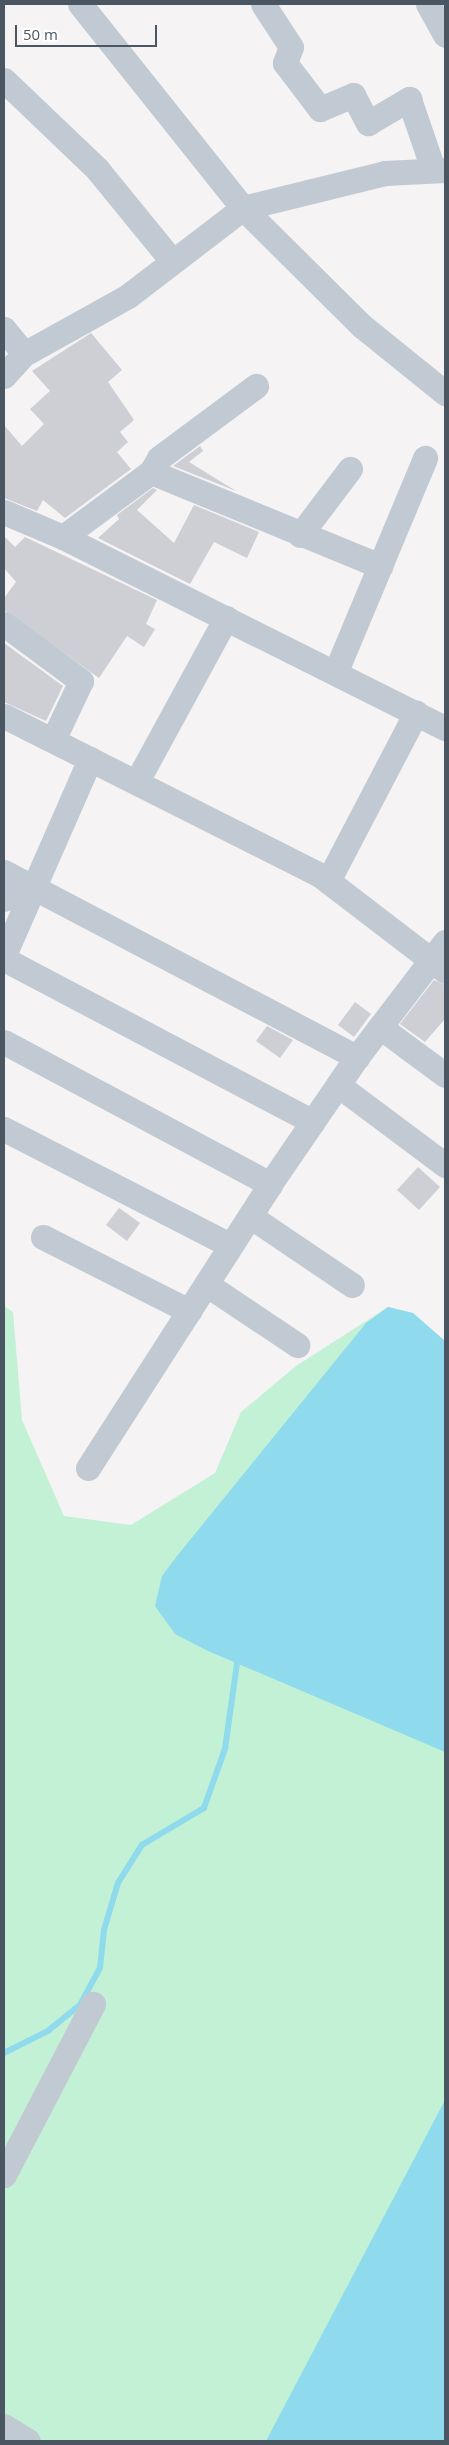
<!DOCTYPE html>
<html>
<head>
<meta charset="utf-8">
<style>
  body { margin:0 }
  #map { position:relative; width:449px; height:2445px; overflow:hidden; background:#f5f3f3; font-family:"Open Sans",sans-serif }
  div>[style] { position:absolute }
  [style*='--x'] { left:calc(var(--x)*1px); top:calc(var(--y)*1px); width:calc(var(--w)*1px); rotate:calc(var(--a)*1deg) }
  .green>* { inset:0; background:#c3f1d5 }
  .water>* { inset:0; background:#90daee }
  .stream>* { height:5.5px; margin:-2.75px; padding:0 2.75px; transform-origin:2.75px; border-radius:2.75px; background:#90daee }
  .building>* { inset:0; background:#cdcfd5 }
  .minor>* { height:25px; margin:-12.5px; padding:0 12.5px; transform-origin:12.5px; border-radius:12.5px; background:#c1cad2 }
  span { translate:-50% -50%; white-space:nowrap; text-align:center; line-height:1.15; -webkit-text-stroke:4.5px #fff; paint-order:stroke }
  .frame { position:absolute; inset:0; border:5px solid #4a5661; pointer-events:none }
  .scale { position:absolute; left:15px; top:25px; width:142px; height:22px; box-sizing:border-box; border:2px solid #4a5661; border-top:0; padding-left:6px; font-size:15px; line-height:18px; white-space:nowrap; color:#4a5661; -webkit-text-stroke:4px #fff; paint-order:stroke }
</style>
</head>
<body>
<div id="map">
  <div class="green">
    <i style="clip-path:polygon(4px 1306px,13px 1312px,22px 1420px,64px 1516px,131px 1525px,215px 1473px,241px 1412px,296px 1366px,388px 1307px,413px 1313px,445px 1341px,445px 2441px,4px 2441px)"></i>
  </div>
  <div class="water">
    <i style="clip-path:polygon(388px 1307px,413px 1313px,445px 1341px,445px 1752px,208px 1651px,175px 1634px,155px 1606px,162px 1576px,177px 1556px,366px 1323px)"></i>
    <i style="clip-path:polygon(445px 2100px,445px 2441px,266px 2441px)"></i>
  </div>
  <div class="stream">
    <i style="--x:4;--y:2053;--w:49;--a:-26.6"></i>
    <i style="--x:48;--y:2031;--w:41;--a:-39.1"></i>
    <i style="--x:80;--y:2005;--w:42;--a:-61.6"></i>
    <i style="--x:100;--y:1968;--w:38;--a:-84"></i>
    <i style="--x:104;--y:1930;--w:49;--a:-73.4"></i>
    <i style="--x:118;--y:1883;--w:45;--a:-57.7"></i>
    <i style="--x:142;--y:1845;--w:72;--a:-30.8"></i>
    <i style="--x:204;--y:1808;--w:63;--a:-70.4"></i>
    <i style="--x:225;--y:1749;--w:93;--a:-82"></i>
  </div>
  <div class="building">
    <i style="clip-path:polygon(91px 333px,122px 370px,108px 382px,134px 420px,120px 432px,128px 442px,117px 452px,131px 469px,65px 518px,43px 500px,37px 511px,4px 498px,4px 425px,22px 446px,44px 424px,30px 409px,50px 391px,32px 371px)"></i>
    <i style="clip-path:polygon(200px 446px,203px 451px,189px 462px,236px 491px,173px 466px)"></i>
    <i style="clip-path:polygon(153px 488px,157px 490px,137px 510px,174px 543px,194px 505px,259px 532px,247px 558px,214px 542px,190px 584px,98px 538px,119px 519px,117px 515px)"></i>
    <i style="clip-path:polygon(4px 536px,15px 547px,25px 537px,157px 600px,146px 624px,155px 629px,144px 647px,127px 636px,99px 678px,4px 610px,4px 598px,16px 582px,4px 568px)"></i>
    <i style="clip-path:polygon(4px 643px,63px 686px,46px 721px,4px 702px)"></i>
    <i style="clip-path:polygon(434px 980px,445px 985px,445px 1019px,425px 1042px,400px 1024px)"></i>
    <i style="clip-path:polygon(355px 1002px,371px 1014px,354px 1037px,338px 1025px)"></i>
    <i style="clip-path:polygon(267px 1026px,293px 1040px,280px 1058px,256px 1041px)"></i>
    <i style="clip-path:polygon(418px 1167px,440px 1187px,419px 1210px,397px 1190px)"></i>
    <i style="clip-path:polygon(119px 1208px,140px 1223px,127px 1241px,106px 1225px)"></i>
  </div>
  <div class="minor">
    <i style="--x:80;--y:4;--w:261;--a:51.4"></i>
    <i style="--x:243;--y:208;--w:168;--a:44.8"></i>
    <i style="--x:362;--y:326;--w:107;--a:38.9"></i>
    <i style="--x:263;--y:4;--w:51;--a:56.9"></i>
    <i style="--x:291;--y:47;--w:17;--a:111"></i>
    <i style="--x:285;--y:63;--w:58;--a:52.7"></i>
    <i style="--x:320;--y:109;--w:36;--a:-23"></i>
    <i style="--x:353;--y:95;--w:32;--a:62"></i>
    <i style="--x:368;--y:123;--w:48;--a:-30.3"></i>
    <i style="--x:409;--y:99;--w:74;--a:71.1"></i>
    <i style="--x:428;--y:4;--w:35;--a:61"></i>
    <i style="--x:4;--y:80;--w:129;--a:43.7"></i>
    <i style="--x:97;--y:169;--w:119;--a:50.8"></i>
    <i style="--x:4;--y:329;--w:32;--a:51"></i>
    <i style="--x:4;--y:376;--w:30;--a:-48"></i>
    <i style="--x:24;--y:354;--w:119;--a:-29.1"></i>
    <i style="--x:128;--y:296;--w:145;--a:-37.4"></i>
    <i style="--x:243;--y:208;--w:146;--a:-13.8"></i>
    <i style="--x:385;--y:173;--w:60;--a:-2.9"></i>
    <i style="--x:151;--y:472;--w:16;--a:-60"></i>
    <i style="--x:159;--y:458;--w:121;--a:-36.6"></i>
    <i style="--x:4;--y:512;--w:64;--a:23"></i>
    <i style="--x:63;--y:537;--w:427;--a:26.6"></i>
    <i style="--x:300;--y:535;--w:83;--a:-52.9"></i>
    <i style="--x:63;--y:537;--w:109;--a:-36.5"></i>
    <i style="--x:151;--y:472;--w:248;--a:22.3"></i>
    <i style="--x:4;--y:624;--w:96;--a:36.5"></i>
    <i style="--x:81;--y:681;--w:65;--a:115.4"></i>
    <i style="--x:336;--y:671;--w:231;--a:-67.3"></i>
    <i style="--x:4;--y:716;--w:354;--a:26.7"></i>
    <i style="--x:320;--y:875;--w:158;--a:37.5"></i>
    <i style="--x:137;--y:781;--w:186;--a:-61.4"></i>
    <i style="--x:4;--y:872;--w:399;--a:27.7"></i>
    <i style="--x:328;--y:881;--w:190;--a:-62.4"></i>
    <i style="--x:4;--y:899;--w:35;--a:-22"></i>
    <i style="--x:4;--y:955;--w:214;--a:-66.3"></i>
    <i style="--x:4;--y:959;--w:349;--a:27.8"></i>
    <i style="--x:380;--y:1027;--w:81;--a:36.4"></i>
    <i style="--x:4;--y:1042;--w:302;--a:28.1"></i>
    <i style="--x:338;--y:1085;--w:134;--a:36.8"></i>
    <i style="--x:4;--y:1129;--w:254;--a:27.2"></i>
    <i style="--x:250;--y:1216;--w:123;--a:34.1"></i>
    <i style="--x:43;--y:1237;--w:164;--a:26.9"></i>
    <i style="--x:206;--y:1284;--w:110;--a:33.8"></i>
    <i style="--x:88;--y:1468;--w:337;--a:-57.3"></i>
    <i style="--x:270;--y:1184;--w:154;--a:-55.6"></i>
    <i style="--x:357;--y:1057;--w:145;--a:-52.6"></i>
    <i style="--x:4;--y:2175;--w:193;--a:-62.5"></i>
    <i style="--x:4;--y:2426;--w:28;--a:32"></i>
  </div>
  <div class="frame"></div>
  <div class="scale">50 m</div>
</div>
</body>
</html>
